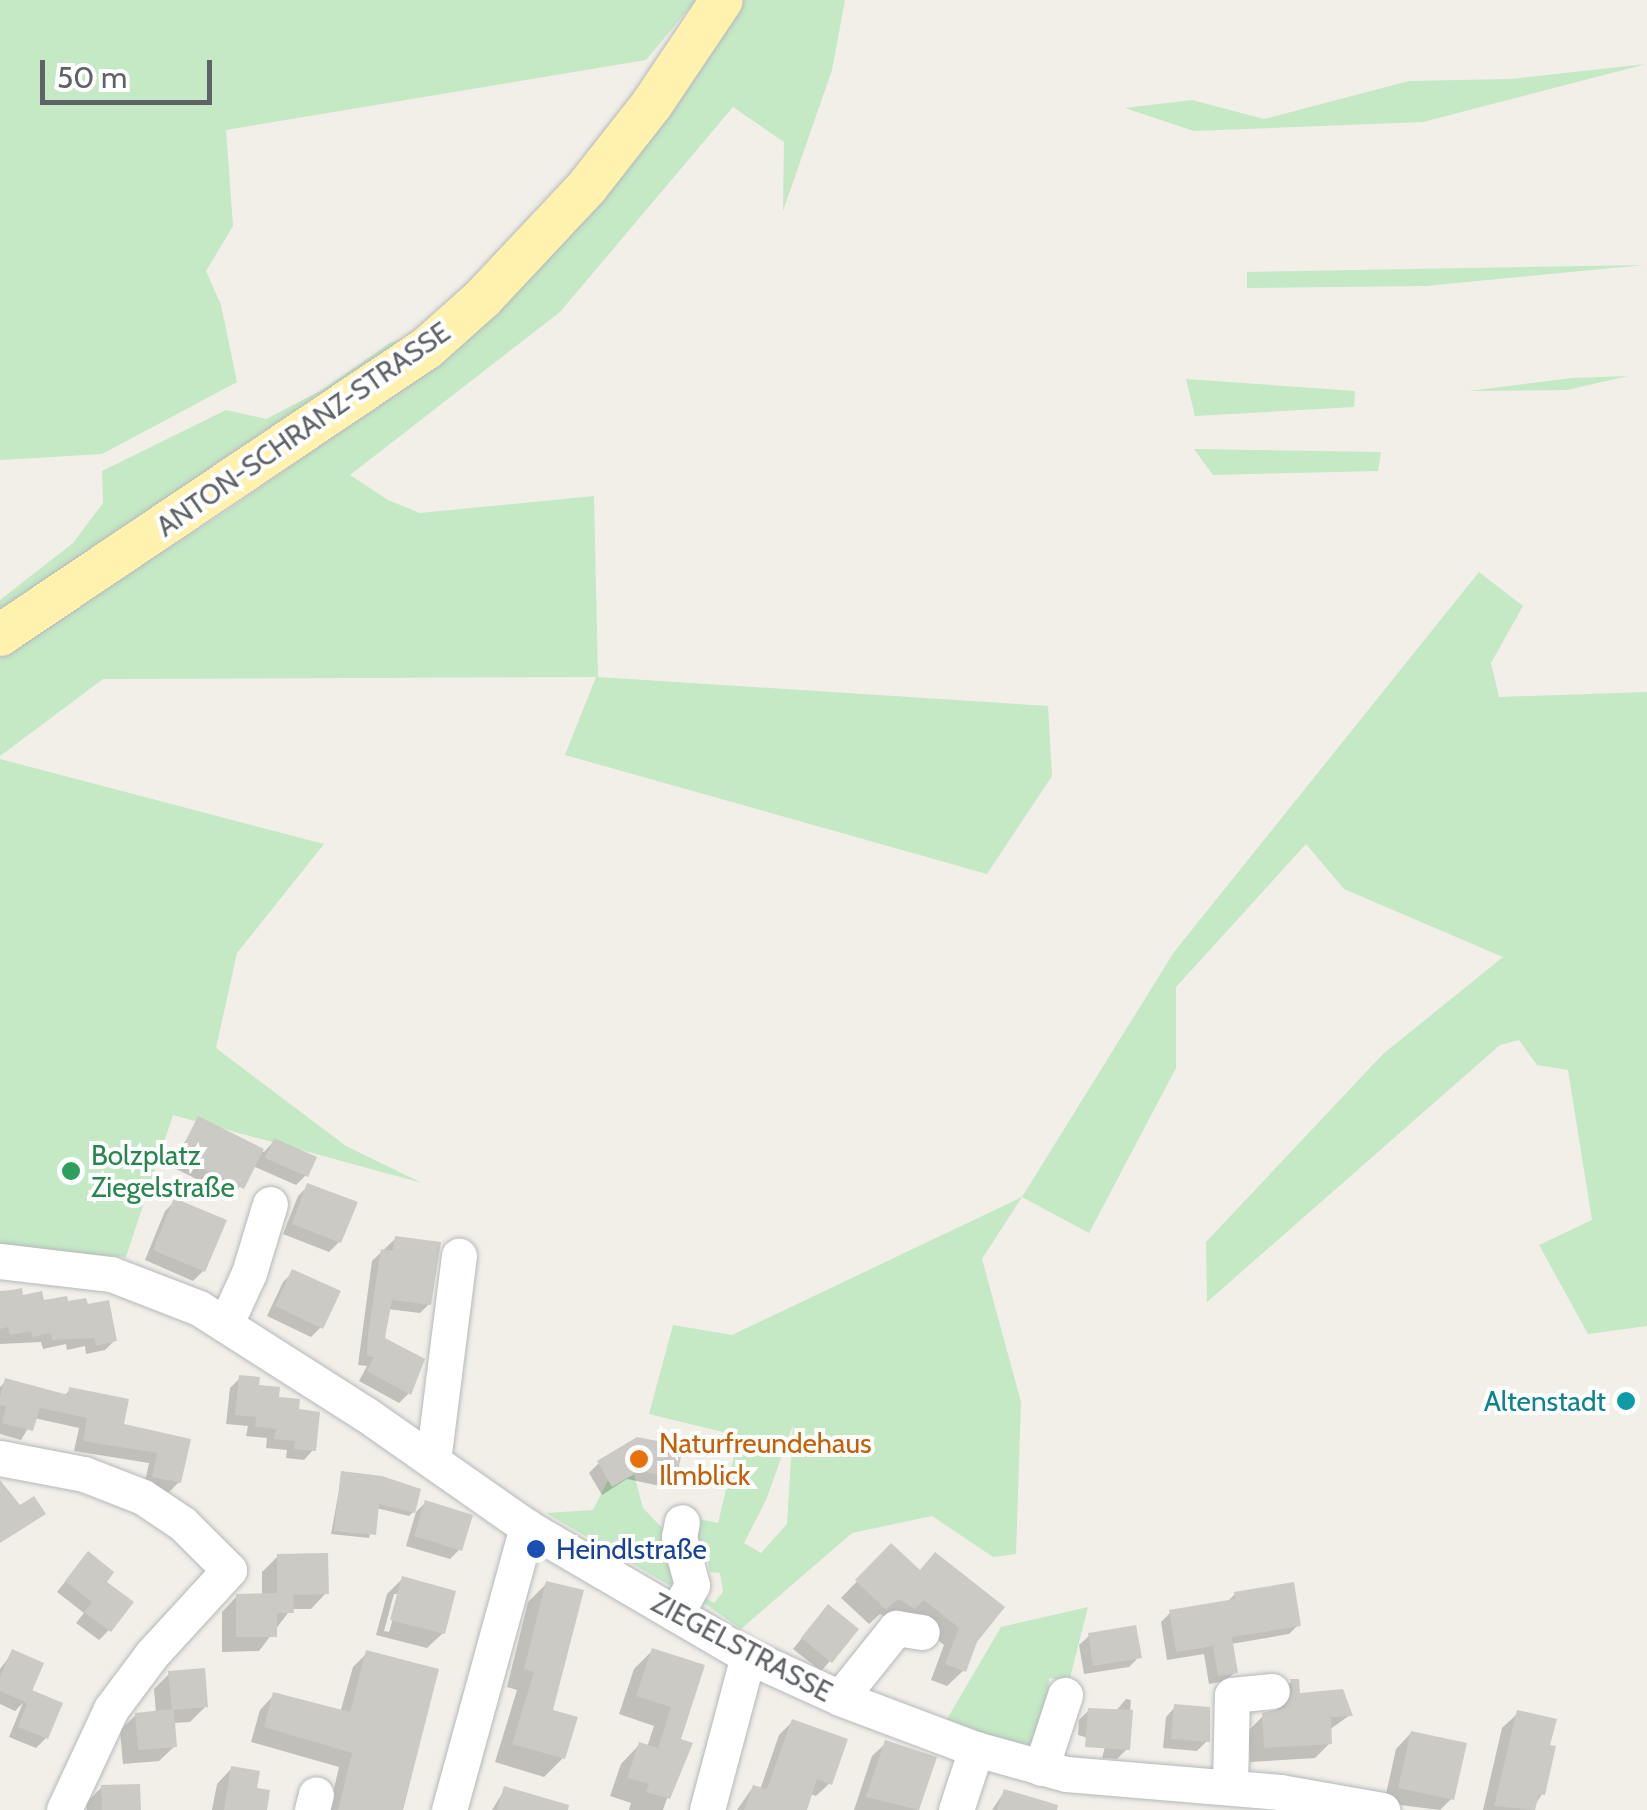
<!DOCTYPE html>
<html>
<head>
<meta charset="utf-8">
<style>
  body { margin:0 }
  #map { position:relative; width:1647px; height:1810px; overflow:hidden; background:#f1efe8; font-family:Cabin,sans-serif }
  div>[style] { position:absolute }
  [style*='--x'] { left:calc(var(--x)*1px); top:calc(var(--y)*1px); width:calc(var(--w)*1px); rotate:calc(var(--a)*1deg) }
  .green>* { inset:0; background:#c5e8c5 }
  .shadow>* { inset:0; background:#0003 }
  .building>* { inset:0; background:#cccac5 }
  .roads { filter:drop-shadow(0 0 2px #b5b8bc) drop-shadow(0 0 2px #b5b8bc) }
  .minor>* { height:35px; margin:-17.5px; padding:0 17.5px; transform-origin:17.5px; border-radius:17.5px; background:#fff }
  .major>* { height:42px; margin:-21px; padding:0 21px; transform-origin:21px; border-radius:21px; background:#fff2af }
  .dots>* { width:28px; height:28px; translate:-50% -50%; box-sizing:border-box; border:5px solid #fff; border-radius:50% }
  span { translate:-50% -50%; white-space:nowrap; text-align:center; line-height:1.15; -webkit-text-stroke:8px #fff; paint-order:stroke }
  .street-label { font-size:28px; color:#5f6368 }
  .leisure-label { font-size:28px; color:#27864d }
  .left { translate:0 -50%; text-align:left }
  .culture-label { font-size:28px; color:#0d838f }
  .right { translate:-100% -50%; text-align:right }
  .food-label { font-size:28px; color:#c56008 }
  .transit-label { font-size:28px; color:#164399 }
  .scale { position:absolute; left:40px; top:60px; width:172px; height:45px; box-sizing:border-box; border:5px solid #5f6368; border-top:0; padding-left:12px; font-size:30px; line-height:35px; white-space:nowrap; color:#5f6368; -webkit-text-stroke:8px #fff; paint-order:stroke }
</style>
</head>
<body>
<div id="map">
  <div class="green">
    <i style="clip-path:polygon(0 0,696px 0,646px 60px,226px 130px,233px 226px,206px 271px,221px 305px,237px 382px,102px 454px,0 460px)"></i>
    <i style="clip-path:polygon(740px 0,845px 0,832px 70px,783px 211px,784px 142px,733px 107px,560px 312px,350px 475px,388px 500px,420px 513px,594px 496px,598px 677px,1048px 706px,1052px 776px,987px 874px,565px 755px,596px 677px,103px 679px,0 756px,0 657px,229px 509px,408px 384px)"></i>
    <i style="clip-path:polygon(1646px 64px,1423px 122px,1194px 131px,1125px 108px,1192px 100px,1264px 119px,1409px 81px,1511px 79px)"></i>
    <i style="clip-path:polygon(1644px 265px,1426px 286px,1247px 288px,1247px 272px)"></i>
    <i style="clip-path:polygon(420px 334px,0 635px,0 600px,73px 543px,103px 503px,102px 471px,226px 410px,266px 419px,322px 390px,390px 343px)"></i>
    <i style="clip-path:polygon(1628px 376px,1567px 390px,1469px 391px,1572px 378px)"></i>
    <i style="clip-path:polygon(1186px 379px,1355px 391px,1354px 407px,1195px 416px)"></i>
    <i style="clip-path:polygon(1194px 449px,1381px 452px,1378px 471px,1213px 475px)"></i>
    <i style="clip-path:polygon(evenodd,1479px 572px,1523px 606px,1491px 663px,1499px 697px,1647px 692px,1647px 1326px,1588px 1334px,1539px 1245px,1592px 1220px,1568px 1070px,1537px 1065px,1519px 1040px,1500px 1045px,1207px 1302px,1206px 1242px,1383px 1054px,1503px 957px,1344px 889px,1306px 844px,1176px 987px,1176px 1068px,1089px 1233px,1022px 1197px,982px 1259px,1021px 1402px,1016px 1554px,993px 1557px,932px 1516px,852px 1533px,741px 1629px,694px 1596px,698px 1593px,714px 1603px,723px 1592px,720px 1573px,710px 1572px,706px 1551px,695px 1541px,694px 1518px,718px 1523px,739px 1436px,649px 1414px,673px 1325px,732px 1335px,1022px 1197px,1174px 952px,1479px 572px,793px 1425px,787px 1524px,761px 1553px,744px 1543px,766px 1500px,793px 1425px)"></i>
    <i style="clip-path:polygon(0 759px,324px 844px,237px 953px,216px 1048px,346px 1146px,422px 1183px,173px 1115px,126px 1257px,0 1249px)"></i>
    <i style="clip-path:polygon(634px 1474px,643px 1508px,667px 1533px,678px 1586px,672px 1587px,546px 1513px,593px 1510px,608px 1480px)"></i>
    <i style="clip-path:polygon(1088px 1607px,1069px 1682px,1049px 1678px,1051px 1708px,1032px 1746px,1019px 1747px,947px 1719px,1001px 1627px)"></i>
  </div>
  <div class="shadow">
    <i style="clip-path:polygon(199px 1119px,264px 1152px,274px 1141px,306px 1175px,296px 1185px,253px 1166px,233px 1197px,170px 1166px)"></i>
    <i style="clip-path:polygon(308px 1186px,339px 1242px,329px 1252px,283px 1234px,298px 1196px)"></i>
    <i style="clip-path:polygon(175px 1201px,203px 1271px,193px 1281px,145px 1260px,165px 1211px)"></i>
    <i style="clip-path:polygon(396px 1238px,429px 1304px,420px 1313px,388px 1309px,382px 1338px,409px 1393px,399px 1403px,359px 1381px,367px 1366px,358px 1365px,372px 1261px)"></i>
    <i style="clip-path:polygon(293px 1272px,321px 1327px,311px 1337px,267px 1316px,283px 1282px)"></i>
    <i style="clip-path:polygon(20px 1290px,21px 1298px,114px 1341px,105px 1350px,86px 1354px,85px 1346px,67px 1350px,66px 1344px,43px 1349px,41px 1342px,0 1344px,0 1291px)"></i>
    <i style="clip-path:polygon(240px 1378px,296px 1412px,313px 1450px,304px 1460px,286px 1458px,287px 1450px,266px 1448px,267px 1438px,246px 1436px,248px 1426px,226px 1424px,230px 1388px)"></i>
    <i style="clip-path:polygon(6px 1381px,64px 1396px,70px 1390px,121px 1426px,188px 1440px,179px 1482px,169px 1492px,144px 1486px,149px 1463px,74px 1451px,79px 1428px,34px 1418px,21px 1440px,0 1434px,0 1387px)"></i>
    <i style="clip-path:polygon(599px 1463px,675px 1477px,665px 1487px,627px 1479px,602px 1495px,589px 1473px)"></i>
    <i style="clip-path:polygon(342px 1474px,413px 1512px,409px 1516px,376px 1508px,369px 1538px,331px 1534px)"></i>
    <i style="clip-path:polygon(426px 1502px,460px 1549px,450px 1559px,406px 1546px,416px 1512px)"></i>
    <i style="clip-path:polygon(891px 1546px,975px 1640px,964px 1670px,947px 1686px,931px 1680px,944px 1645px,907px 1614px,897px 1624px,880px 1614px,869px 1624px,841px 1598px)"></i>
    <i style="clip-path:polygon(278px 1556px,326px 1593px,311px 1609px,291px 1609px,259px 1651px,222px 1652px,222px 1612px,237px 1596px,262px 1596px,262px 1572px)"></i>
    <i style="clip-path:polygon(79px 1564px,103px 1582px,109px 1630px,99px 1640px,76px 1623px,84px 1613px,57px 1592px)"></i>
    <i style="clip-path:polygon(evenodd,402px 1579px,443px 1633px,427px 1648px,376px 1635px,387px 1594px,402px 1579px,394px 1594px,400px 1594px,389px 1632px,384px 1631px,394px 1594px)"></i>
    <i style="clip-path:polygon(547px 1583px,550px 1711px,563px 1758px,544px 1777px,495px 1762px,517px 1690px,507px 1687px,528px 1602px)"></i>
    <i style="clip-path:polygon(1235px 1594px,1298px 1625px,1289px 1634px,1231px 1644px,1235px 1672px,1226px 1681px,1209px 1684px,1204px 1654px,1167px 1660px,1161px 1622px,1170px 1613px,1226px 1603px)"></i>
    <i style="clip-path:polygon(819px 1617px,830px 1661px,821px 1671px,793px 1649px)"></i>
    <i style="clip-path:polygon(1089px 1636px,1139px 1657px,1129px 1667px,1084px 1674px,1079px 1645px)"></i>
    <i style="clip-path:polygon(653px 1650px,702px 1667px,678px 1741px,677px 1770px,663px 1810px,629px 1810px,631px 1803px,610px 1796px,621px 1764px,639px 1745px,647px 1747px,654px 1726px,619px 1714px,634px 1669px)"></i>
    <i style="clip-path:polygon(13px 1652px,46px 1738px,36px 1748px,9px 1737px,23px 1703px,15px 1711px,0 1704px,0 1669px)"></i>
    <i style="clip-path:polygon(367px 1653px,436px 1671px,403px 1810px,329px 1810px,339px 1767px,251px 1742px,260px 1710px,274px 1695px,340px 1713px,353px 1667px)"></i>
    <i style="clip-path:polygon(169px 1674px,205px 1707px,190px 1722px,173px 1723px,175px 1746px,159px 1761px,123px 1764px,120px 1730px,136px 1715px,156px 1713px,154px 1689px)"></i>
    <i style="clip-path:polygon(1291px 1682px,1298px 1696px,1350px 1715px,1329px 1730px,1330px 1743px,1315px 1758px,1250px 1762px,1248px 1731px,1263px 1716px,1277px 1712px,1276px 1696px)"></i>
    <i style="clip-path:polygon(1126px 1699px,1131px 1700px,1127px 1749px,1117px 1759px,1102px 1758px,1106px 1743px,1078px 1735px,1079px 1720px,1089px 1710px,1115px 1712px)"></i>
    <i style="clip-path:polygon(1175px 1707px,1207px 1741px,1197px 1751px,1163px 1748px,1166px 1717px)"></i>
    <i style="clip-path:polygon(1518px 1713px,1542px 1794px,1532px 1810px,1483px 1810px,1502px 1728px)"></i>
    <i style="clip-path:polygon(792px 1722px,830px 1783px,816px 1796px,810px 1794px,804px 1810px,737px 1810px,753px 1787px,760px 1790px,779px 1735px)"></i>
    <i style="clip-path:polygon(1411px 1733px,1451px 1799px,1440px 1810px,1384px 1803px,1396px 1749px)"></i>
    <i style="clip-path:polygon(886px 1743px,934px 1759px,917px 1810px,854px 1810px,872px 1756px)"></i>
    <i style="clip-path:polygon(232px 1768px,254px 1790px,264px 1810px,212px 1810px,217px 1784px)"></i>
    <i style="clip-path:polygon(102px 1787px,138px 1810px,87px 1810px,86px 1803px)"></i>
    <i style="clip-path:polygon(505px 1789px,541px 1810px,492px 1810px)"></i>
    <i style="clip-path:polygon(1004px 1792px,1055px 1810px,992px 1810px)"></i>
  </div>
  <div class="building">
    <i style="clip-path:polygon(198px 1116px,264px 1149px,244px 1189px,178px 1156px)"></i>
    <i style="clip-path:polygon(274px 1138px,317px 1157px,308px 1177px,265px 1158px)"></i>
    <i style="clip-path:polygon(307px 1183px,358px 1202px,341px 1243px,292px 1224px)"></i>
    <i style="clip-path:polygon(174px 1198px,227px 1220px,205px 1272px,153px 1250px)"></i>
    <i style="clip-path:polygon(395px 1236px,441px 1242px,431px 1305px,392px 1300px,385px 1338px,425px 1359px,411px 1395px,367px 1371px,374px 1357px,367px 1356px,368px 1334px,381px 1249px,393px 1251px)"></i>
    <i style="clip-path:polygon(292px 1269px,341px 1291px,323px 1329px,275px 1306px)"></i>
    <i style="clip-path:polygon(22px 1288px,23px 1295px,42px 1291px,44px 1300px,67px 1296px,68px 1301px,86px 1298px,88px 1304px,109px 1300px,117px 1341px,96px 1346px,94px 1338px,52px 1340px,51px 1333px,32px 1337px,31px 1331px,10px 1335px,8px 1327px,0 1329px,0 1292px)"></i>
    <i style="clip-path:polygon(239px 1375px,260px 1377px,259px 1385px,280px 1387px,279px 1397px,300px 1399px,299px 1409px,320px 1412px,316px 1451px,294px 1449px,295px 1441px,274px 1439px,276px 1429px,255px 1427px,256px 1417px,235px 1415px)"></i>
    <i style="clip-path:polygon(5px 1378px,68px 1395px,69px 1387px,129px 1399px,124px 1424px,191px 1439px,181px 1483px,152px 1477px,157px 1453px,83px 1441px,87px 1418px,40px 1408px,33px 1431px,2px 1423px,6px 1406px,0 1405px,0 1397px)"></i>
    <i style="clip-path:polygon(637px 1437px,683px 1446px,677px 1478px,639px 1471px,612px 1487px,597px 1461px)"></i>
    <i style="clip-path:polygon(341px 1471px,382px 1476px,421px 1489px,415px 1513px,379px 1504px,376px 1535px,334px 1531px)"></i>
    <i style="clip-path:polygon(0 1480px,20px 1505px,34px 1496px,46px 1514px,0 1543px)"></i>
    <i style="clip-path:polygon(425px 1500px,473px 1515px,462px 1551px,414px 1536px)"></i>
    <i style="clip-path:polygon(891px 1543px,920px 1570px,935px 1552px,1005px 1607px,977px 1642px,966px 1672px,945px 1664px,959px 1628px,924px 1600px,915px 1609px,898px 1599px,886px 1610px,855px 1580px)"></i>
    <i style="clip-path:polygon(88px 1551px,114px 1572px,107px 1582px,134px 1602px,111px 1632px,84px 1612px,92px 1602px,65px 1581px)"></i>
    <i style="clip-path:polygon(328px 1553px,329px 1594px,293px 1595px,294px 1613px,277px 1613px,277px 1637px,236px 1637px,236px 1594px,277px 1593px,277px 1554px)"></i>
    <i style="clip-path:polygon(402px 1576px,456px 1591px,445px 1634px,390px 1620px)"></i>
    <i style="clip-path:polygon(546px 1581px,584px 1590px,553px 1710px,578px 1717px,565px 1759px,512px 1744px,534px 1672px,524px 1669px)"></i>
    <i style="clip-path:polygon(1294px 1582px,1301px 1626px,1232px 1637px,1238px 1673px,1218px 1676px,1213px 1646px,1176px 1652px,1169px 1610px,1235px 1599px,1234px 1592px)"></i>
    <i style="clip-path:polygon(828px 1604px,859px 1629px,832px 1663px,801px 1638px)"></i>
    <i style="clip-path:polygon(1136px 1625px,1142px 1658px,1093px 1666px,1088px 1633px)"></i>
    <i style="clip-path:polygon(652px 1648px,705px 1665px,681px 1739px,693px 1743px,670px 1799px,646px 1792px,649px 1784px,627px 1778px,639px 1742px,658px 1748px,671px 1707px,636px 1696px)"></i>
    <i style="clip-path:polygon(12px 1649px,44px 1663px,27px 1703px,0 1691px,0 1677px)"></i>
    <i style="clip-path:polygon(366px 1650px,439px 1669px,403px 1810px,338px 1810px,352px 1753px,264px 1727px,273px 1692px,350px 1712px)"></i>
    <i style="clip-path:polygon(205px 1668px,208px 1707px,174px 1710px,177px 1747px,138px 1750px,135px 1713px,172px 1709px,168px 1671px)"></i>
    <i style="clip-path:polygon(1290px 1679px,1299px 1679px,1300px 1693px,1343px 1689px,1353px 1716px,1331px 1717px,1332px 1744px,1264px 1748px,1262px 1713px,1285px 1708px,1293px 1690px)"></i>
    <i style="clip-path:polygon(32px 1690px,63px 1703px,48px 1739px,18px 1727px)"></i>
    <i style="clip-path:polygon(1174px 1704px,1210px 1707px,1210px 1742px,1171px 1739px)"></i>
    <i style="clip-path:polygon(1088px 1708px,1133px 1710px,1130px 1750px,1085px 1747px)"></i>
    <i style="clip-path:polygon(1517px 1710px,1557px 1719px,1550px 1745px,1556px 1746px,1545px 1795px,1539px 1794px,1535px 1810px,1494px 1806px)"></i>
    <i style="clip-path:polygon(792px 1719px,848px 1739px,832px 1785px,817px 1779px,807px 1810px,744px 1810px,753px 1785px,767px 1789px)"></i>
    <i style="clip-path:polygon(1411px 1731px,1467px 1743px,1454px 1800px,1398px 1788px)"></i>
    <i style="clip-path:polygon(885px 1740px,937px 1757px,919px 1810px,866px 1797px)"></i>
    <i style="clip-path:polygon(231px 1766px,260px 1771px,257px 1788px,270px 1790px,267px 1810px,224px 1810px)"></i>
    <i style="clip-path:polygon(140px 1784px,141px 1810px,102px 1810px,101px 1785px)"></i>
    <i style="clip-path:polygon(504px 1786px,569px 1805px,568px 1810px,497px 1810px)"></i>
    <i style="clip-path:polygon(1004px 1789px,1058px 1805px,1057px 1810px,997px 1810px)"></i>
  </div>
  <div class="roads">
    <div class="minor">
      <i style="--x:0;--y:1261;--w:112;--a:6.7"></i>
      <i style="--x:111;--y:1274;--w:94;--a:21.1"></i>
      <i style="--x:199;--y:1308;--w:199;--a:32.5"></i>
      <i style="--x:367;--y:1415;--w:195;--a:35"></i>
      <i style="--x:527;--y:1527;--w:256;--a:30.3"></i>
      <i style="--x:748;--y:1656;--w:101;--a:24.5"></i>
      <i style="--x:840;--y:1698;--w:145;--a:20.6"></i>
      <i style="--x:976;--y:1749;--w:93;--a:15.5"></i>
      <i style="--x:1066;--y:1774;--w:215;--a:4.8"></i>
      <i style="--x:1280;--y:1792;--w:104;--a:10"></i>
      <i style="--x:226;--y:1323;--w:55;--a:-65.3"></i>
      <i style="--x:249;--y:1273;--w:72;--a:-73.1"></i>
      <i style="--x:0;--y:1458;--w:86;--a:10.8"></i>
      <i style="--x:84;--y:1474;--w:63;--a:21.3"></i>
      <i style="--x:143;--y:1497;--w:48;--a:34"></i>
      <i style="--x:183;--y:1524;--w:65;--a:45"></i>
      <i style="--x:229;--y:1570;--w:114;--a:132.5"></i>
      <i style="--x:152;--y:1654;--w:69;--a:126.7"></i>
      <i style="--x:111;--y:1709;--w:111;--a:115"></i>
      <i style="--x:433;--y:1461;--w:207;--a:-82.8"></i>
      <i style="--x:676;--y:1614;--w:33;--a:-61"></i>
      <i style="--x:692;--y:1585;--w:50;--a:-105.2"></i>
      <i style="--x:679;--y:1537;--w:15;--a:-79"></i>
      <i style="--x:840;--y:1698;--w:90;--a:-51.3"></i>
      <i style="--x:896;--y:1628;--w:26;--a:9"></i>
      <i style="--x:1041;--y:1768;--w:77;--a:-71.8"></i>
      <i style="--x:1230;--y:1787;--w:92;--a:-88.8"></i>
      <i style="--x:1232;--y:1695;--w:40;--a:-5.7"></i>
      <i style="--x:312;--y:1810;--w:16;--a:-76"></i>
      <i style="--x:449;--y:1810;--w:294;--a:-74.6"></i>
      <i style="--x:707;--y:1810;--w:159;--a:-75.1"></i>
      <i style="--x:956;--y:1810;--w:64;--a:-71.8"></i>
    </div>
    <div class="major">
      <i style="--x:0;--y:635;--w:514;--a:-33.91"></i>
      <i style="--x:427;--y:348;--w:74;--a:-41.7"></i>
      <i style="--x:482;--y:299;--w:154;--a:-46.8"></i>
      <i style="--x:587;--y:187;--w:105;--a:-51.9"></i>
      <i style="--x:652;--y:104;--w:125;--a:-56.1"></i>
    </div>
  </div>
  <div class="dots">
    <i style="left:71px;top:1171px;background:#2e9e5b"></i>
    <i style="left:1626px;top:1401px;background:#0f9aa8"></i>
    <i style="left:639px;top:1459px;background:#e8710a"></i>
    <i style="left:536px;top:1549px;background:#1a4fb4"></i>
  </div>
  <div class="street-label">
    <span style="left:303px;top:429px;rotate:-35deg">ANTON-SCHRANZ-STRASSE</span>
    <span style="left:742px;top:1647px;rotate:28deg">ZIEGELSTRASSE</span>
  </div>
  <div class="leisure-label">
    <span class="left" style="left:91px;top:1171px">Bolzplatz<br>Ziegelstraße</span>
  </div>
  <div class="culture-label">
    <span class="right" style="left:1606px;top:1401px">Altenstadt</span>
  </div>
  <div class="food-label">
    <span class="left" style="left:659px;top:1459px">Naturfreundehaus<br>Ilmblick</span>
  </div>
  <div class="transit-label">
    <span class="left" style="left:556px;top:1549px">Heindlstraße</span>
  </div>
  <div class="scale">50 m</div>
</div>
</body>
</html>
